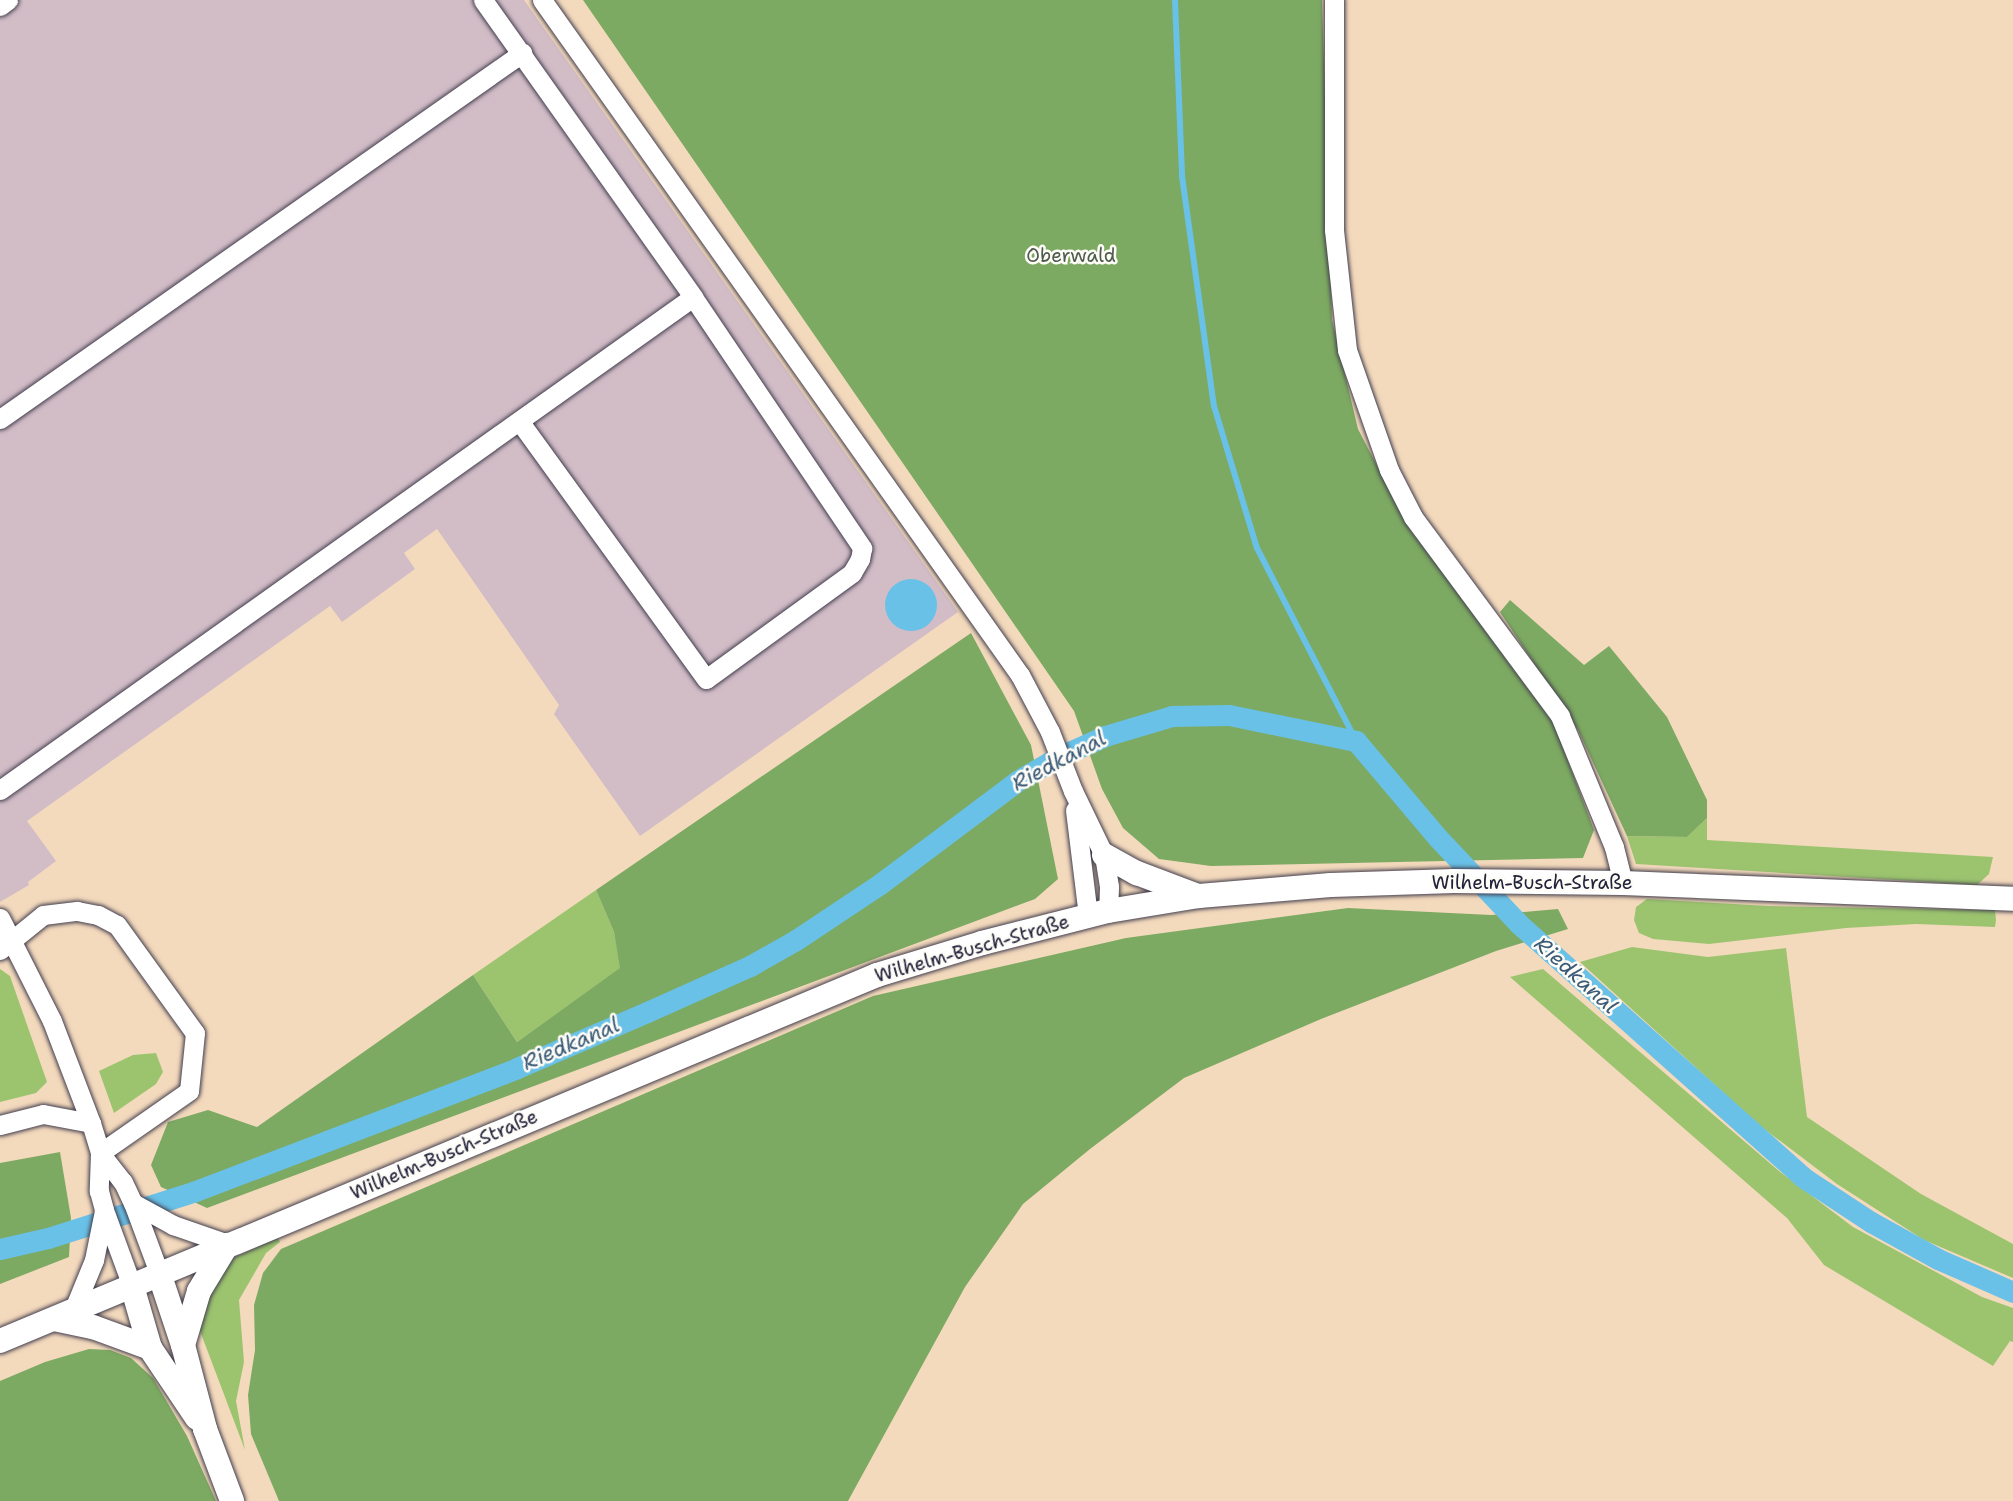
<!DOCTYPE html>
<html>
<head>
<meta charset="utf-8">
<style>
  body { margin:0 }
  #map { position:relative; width:2013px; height:1501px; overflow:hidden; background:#f4dabd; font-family:"Shantell Sans",sans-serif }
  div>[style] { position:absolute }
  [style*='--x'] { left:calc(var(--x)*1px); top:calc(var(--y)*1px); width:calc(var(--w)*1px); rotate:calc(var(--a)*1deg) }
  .industrial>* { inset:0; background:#d2bdc7 }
  .green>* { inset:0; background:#9cc46f }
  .forest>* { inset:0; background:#7daa62 }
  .water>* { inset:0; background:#69c1e7 }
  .round { border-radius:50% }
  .stream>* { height:6px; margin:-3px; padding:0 3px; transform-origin:3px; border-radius:3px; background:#69c1e7 }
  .canal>* { height:21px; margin:-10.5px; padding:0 10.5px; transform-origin:10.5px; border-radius:10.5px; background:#69c1e7 }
  .roads { filter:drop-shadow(0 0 2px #423e4e) drop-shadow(0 0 2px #423e4e) }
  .minor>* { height:19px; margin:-9.5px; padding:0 9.5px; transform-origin:9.5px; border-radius:9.5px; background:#fff }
  .major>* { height:24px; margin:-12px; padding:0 12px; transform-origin:12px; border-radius:12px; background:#fff }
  span { translate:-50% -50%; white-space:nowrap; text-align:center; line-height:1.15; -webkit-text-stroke:5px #fdfcf7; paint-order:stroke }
  .park-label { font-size:19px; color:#4d5b4d }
  .street-label { font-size:19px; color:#22223b }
  .water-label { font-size:21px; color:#3b5a77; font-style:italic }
</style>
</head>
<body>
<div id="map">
  <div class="industrial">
    <i style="clip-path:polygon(0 0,524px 0,958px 612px,640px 836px,554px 714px,559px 705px,437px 529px,404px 553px,415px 569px,342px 622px,330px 606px,27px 821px,56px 861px,28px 882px,29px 885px,0 902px)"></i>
  </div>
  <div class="green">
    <i style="clip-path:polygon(1707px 818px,1707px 840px,1993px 857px,1989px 874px,1977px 885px,1636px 864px,1627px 836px,1687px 837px)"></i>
    <i style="clip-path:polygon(596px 890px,614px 932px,621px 968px,517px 1042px,473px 975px)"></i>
    <i style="clip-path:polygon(1647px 899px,1768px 906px,1995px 910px,1996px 920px,1995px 927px,1916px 924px,1846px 928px,1709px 944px,1653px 939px,1639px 933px,1634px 920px,1636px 907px)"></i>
    <i style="clip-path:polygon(1632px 947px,1708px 957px,1786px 948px,1807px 1117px,1921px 1194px,2013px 1244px,2013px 1278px,1924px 1240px,1837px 1184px,1759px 1125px,1580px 962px)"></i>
    <i style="clip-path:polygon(0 969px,10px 976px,47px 1082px,36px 1093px,0 1102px)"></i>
    <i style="clip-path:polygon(1543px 969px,1779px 1171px,1853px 1227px,1982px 1297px,2013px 1308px,2013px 1342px,2010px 1341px,1993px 1366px,1824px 1265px,1787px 1218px,1510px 977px)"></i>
    <i style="clip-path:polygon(156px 1053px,163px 1072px,156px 1084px,114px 1113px,99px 1071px,133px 1055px)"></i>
    <i style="clip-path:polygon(278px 1238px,280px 1242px,266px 1253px,239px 1300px,244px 1362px,236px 1401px,245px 1450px,200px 1331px,200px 1310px,218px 1271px,235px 1257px)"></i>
  </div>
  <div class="forest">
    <i style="clip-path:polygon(583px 0,1322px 0,1332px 320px,1358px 429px,1409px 527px,1554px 724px,1594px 830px,1583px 858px,1211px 866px,1159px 859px,1123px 828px,1102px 789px,1074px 711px)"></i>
    <i style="clip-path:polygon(1510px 600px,1584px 665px,1609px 646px,1667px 717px,1707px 800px,1707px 818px,1687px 837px,1627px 836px,1578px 730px,1500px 612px)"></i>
    <i style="clip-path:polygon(971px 633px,1031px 745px,1058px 879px,1035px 899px,207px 1208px,161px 1187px,151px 1165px,168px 1122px,208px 1110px,257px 1127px,473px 975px,517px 1042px,620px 968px,614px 932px,596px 890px)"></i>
    <i style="clip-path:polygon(1348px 908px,1491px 915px,1558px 909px,1568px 929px,1496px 951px,1321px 1019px,1184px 1078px,1090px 1149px,1023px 1204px,965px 1287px,848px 1501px,279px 1501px,251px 1434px,248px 1395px,255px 1350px,254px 1305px,263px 1273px,281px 1249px,873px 996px,1126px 938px)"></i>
    <i style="clip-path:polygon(60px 1152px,71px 1218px,69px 1257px,0 1284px,0 1163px)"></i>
    <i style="clip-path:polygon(89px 1349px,110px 1350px,131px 1358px,153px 1378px,187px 1436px,216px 1501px,0 1501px,0 1381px,45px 1362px)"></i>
  </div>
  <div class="water">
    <i class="round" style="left:885px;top:579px;width:52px;height:52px"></i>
  </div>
  <div class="stream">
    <i style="--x:1175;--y:0;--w:176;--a:87.7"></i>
    <i style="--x:1182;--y:176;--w:232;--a:82.1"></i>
    <i style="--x:1214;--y:406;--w:148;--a:73.2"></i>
    <i style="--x:1257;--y:548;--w:217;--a:62.8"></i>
  </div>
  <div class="canal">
    <i style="--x:0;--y:1249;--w:49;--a:-12.9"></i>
    <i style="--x:48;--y:1238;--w:152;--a:-17.6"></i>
    <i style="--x:193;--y:1192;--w:347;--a:-20.9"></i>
    <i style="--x:517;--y:1068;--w:142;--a:-23.3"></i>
    <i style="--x:647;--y:1012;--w:113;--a:-24.1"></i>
    <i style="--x:750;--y:966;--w:53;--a:-29.5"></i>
    <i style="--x:796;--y:940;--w:101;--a:-33.7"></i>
    <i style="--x:880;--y:884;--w:171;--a:-36.9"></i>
    <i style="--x:1017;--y:781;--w:50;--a:-30.2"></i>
    <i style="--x:1060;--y:756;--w:49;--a:-24"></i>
    <i style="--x:1105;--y:736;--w:70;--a:-16.6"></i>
    <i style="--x:1172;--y:716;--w:57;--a:-1"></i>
    <i style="--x:1229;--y:715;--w:130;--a:11.6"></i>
    <i style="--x:1356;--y:741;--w:127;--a:49.8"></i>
    <i style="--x:1438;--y:838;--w:118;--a:46.7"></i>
    <i style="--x:1519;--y:924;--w:382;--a:41.7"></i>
    <i style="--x:1804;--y:1178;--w:80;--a:33.3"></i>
    <i style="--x:1871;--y:1222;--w:77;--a:28.9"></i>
    <i style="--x:1938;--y:1259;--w:82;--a:23.7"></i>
  </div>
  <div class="roads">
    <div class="minor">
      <i style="--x:483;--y:0;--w:364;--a:54.7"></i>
      <i style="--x:693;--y:297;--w:303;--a:56"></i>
      <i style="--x:862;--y:548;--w:11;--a:100"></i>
      <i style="--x:860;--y:559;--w:16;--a:120"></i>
      <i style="--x:852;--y:573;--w:180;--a:144"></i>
      <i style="--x:706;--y:679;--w:317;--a:-125.9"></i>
      <i style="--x:542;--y:0;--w:827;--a:54.7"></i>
      <i style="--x:1020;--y:675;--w:64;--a:62.2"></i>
      <i style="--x:1050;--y:732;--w:63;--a:68.7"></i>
      <i style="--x:1073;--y:791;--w:71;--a:64.2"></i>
      <i style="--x:1104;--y:855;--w:32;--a:81"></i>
      <i style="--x:1109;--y:887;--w:24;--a:92"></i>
      <i style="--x:1334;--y:0;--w:230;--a:90"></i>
      <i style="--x:1334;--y:230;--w:121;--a:83.8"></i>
      <i style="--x:1347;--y:350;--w:127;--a:70.7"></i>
      <i style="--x:1389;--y:470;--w:53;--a:62.9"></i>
      <i style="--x:1413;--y:517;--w:247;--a:53.5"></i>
      <i style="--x:1560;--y:716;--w:142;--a:67.6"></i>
      <i style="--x:1614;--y:847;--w:37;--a:76"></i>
      <i style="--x:0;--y:6;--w:10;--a:-37"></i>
      <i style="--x:0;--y:419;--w:638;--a:-35.04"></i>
      <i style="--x:0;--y:790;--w:850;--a:-35.43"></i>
      <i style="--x:1075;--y:810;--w:107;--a:83"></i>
      <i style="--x:0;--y:918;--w:115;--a:63.2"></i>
      <i style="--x:52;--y:1021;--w:109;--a:69.1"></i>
      <i style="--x:91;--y:1123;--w:31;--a:73"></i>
      <i style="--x:100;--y:1153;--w:38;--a:92"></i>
      <i style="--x:99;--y:1191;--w:20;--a:75"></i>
      <i style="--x:104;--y:1210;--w:81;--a:69.8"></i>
      <i style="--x:0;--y:950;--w:55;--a:-39.1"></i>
      <i style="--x:43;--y:915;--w:34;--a:-7"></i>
      <i style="--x:77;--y:911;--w:21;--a:11"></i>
      <i style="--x:98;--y:915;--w:21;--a:28"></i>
      <i style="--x:117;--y:925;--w:133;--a:54.2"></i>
      <i style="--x:195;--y:1033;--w:58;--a:95.9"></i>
      <i style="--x:189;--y:1091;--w:108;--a:145.1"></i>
      <i style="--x:0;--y:1125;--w:44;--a:-14.3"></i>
      <i style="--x:43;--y:1114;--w:49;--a:10.6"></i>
      <i style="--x:100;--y:1153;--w:37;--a:52"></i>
      <i style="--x:123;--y:1182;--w:23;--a:65"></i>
      <i style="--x:133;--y:1203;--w:75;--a:69.6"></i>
      <i style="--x:133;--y:1203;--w:46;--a:28.8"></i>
      <i style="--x:173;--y:1225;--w:58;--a:19.1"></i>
      <i style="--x:73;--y:1311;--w:55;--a:-67.6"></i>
      <i style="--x:94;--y:1260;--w:50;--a:-78.5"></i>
    </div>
    <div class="major">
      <i style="--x:1104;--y:855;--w:38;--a:29"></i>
      <i style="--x:1137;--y:873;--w:65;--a:20.7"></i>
      <i style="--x:159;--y:1273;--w:76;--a:71.6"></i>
      <i style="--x:183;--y:1345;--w:87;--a:75.3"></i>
      <i style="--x:205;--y:1429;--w:77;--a:69.4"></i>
      <i style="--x:132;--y:1286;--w:65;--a:73.8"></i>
      <i style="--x:150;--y:1348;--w:84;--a:56.1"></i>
      <i style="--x:54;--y:1319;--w:40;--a:12"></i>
      <i style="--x:93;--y:1327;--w:61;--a:20.2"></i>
      <i style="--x:0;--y:1341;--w:950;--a:-22.65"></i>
      <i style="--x:877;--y:975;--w:110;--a:-16.9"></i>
      <i style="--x:982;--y:943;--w:130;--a:-14.3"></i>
      <i style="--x:1108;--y:911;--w:92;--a:-9.4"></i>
      <i style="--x:1199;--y:896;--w:132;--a:-4.8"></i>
      <i style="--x:1331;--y:885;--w:123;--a:-1.9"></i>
      <i style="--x:1454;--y:881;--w:169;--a:0.7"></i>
      <i style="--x:1623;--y:883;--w:390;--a:2.3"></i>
      <i style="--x:183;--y:1345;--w:56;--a:-73.5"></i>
      <i style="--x:199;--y:1291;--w:54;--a:-58.7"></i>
    </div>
  </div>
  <div class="park-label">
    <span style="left:1071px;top:256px">Oberwald</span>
  </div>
  <div class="street-label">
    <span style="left:1532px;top:883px">Wilhelm-Busch-Straße</span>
    <span style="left:972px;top:949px;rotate:-16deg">Wilhelm-Busch-Straße</span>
    <span style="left:444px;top:1155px;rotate:-23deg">Wilhelm-Busch-Straße</span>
  </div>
  <div class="water-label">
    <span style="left:1059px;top:761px;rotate:-28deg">Riedkanal</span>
    <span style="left:1576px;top:975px;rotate:42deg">Riedkanal</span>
    <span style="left:571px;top:1044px;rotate:-23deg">Riedkanal</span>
  </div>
</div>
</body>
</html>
